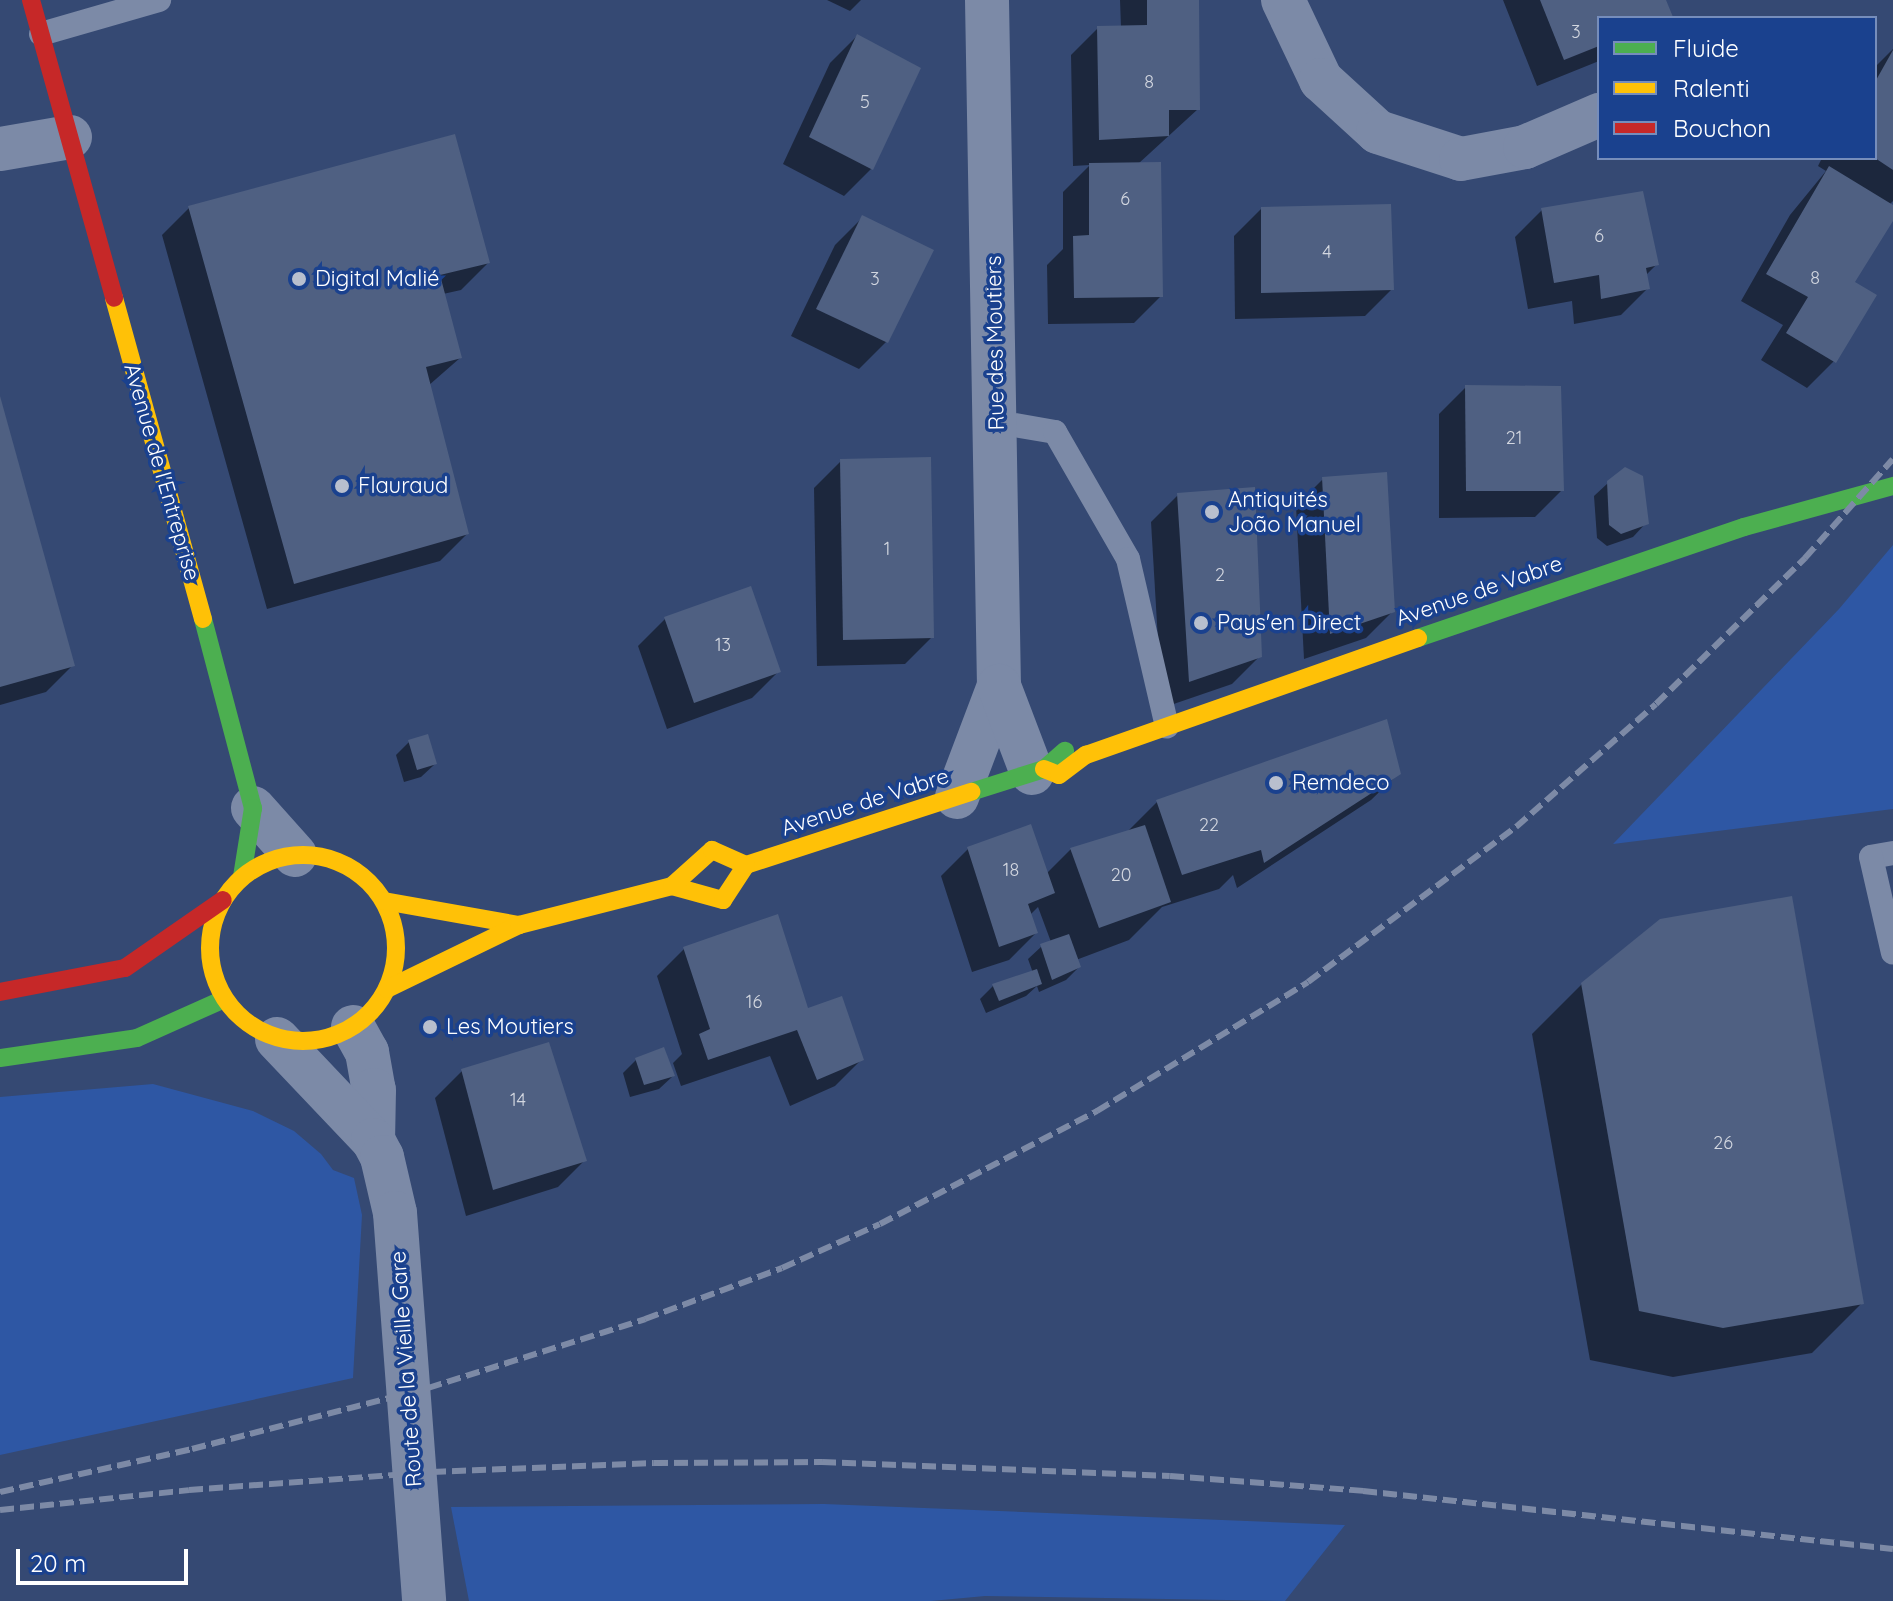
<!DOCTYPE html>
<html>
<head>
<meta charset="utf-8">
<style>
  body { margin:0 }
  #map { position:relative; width:1893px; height:1601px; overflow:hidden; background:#354973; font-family:Quicksand,sans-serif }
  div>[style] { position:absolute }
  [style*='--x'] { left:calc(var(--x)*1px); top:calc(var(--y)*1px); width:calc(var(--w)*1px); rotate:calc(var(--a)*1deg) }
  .green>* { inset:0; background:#2e57a4 }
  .shadow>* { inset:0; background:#0007 }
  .building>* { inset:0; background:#4f6082 }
  .lane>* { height:24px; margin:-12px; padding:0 12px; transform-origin:12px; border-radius:12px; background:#7c8aa7 }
  .street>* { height:44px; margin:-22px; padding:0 22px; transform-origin:22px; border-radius:22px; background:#7c8aa7 }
  .fast>* { height:18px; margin:-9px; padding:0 9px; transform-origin:9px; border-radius:9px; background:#4caf50 }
  .slow>* { height:18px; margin:-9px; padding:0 9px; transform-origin:9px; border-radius:9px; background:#ffc107 }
  .slow>.ring { margin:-9px; padding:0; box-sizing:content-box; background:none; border:18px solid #ffc107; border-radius:50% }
  .jam>* { height:18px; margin:-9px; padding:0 9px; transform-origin:9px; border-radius:9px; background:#c62828 }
  .rail>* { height:6px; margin-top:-3px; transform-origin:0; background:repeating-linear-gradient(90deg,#7d8aa6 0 14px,transparent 0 20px) }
  .dots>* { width:22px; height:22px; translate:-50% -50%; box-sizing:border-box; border:4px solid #1a418e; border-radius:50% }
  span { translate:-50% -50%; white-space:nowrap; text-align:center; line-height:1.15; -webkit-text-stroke:7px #1a418e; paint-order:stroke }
  .number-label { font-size:18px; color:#d3d7e0 }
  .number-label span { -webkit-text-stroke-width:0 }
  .poi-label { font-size:22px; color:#fff }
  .left { translate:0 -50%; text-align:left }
  .street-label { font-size:22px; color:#fff }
  .legend { position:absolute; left:1597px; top:16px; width:280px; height:144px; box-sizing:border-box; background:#1a418e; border:2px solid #768dbb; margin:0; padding:10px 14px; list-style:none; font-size:24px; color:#fff }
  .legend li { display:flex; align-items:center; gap:16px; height:40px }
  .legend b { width:40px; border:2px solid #768dbb }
  .scale { position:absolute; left:16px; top:1549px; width:172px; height:36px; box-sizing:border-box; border:4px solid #fff; border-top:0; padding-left:10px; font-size:24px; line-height:28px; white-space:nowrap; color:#fff; -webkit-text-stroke:6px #1a418e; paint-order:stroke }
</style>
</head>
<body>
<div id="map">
  <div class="green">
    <i style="clip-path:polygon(1893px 545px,1893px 809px,1613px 844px,1839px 609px)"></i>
    <i style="clip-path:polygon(153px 1084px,253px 1111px,294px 1131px,321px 1154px,333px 1170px,354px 1178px,362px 1215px,353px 1378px,0 1455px,0 1097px)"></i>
    <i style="clip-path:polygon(824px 1504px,1344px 1525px,1345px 1525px,1285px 1601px,985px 1596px,931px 1601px,469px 1601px,451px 1507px)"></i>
  </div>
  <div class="shadow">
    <i style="clip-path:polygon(827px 0,861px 0,850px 11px)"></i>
    <i style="clip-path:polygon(1120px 0,1197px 0,1198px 109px,1138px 164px,1161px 296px,1134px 323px,1048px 324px,1047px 265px,1063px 249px,1063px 192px,1090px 165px,1073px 166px,1071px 55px,1098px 28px,1121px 28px)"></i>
    <i style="clip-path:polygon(1503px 0,1664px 0,1670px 17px,1599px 18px,1599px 61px,1537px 86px)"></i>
    <i style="clip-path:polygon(857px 36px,919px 68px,871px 169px,844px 196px,783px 164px,830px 63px)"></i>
    <i style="clip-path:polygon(1893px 49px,1893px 201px,1889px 205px,1893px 208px,1893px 217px,1852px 282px,1834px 361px,1807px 388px,1761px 360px,1783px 325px,1741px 301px,1790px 215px,1826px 171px,1818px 166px,1822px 158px,1875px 158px,1875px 67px)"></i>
    <i style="clip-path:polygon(454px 136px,488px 263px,461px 290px,443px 294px,460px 358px,428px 386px,467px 534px,440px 561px,267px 609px,162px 235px,189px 208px)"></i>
    <i style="clip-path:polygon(1261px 209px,1392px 289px,1365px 316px,1235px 319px,1234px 236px)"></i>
    <i style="clip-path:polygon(1542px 210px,1657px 264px,1645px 276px,1648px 288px,1621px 315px,1574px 324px,1572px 301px,1528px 309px,1515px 237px)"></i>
    <i style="clip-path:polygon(862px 218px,931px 251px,886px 342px,859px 369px,791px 336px,835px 245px)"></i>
    <i style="clip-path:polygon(1466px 387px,1562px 490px,1535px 517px,1439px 518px,1439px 414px)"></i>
    <i style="clip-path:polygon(0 401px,73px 665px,46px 692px,0 705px)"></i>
    <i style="clip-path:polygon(841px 461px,932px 637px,905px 664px,817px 666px,814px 488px)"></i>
    <i style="clip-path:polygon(1323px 479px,1393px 611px,1366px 638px,1304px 659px,1296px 506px)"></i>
    <i style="clip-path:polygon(1608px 483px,1646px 523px,1633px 537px,1607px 546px,1597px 538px,1594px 496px)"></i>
    <i style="clip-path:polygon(1178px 495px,1259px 657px,1232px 684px,1162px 708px,1151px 522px)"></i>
    <i style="clip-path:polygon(665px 619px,779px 671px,752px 698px,667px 729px,638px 646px)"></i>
    <i style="clip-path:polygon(409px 742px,435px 764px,421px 777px,404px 782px,396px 755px)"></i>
    <i style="clip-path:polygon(1399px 773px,1371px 800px,1237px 888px,1233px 875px,1219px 889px,1162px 907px,1129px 940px,1076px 960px,1079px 967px,1066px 980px,1039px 992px,1037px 986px,1026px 996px,986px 1013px,980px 999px,993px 986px,1033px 973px,1028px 959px,1042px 946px,1051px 942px,1038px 907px,1030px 915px,1036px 933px,1009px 960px,972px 972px,941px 876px,968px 849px,1046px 874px,1071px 849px,1126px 833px,1157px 802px)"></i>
    <i style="clip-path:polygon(684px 949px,807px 1011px,862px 1059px,835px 1086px,790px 1106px,770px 1056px,681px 1086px,673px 1063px,682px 1054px,657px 976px)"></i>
    <i style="clip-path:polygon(1582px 984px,1862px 1303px,1812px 1353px,1673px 1377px,1590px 1360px,1532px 1034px)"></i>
    <i style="clip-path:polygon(636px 1060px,673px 1076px,659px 1089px,630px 1097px,623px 1073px)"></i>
    <i style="clip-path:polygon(462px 1071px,585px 1160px,558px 1187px,466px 1216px,435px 1098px)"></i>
  </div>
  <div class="building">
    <i style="clip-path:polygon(1147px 0,1199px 0,1200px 110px,1169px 110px,1169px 136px,1099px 140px,1097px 26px,1147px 25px)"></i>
    <i style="clip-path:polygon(1540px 0,1666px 0,1673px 17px,1599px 18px,1599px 46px,1564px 60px)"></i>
    <i style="clip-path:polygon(857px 34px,921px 68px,873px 170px,809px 137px)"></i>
    <i style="clip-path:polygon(1893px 50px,1893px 170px,1875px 158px,1875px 82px)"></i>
    <i style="clip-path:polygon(455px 134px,490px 263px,440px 275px,462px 358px,426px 367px,469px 534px,294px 584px,188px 206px)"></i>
    <i style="clip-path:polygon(1161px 162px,1163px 297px,1074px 298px,1073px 236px,1089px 235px,1089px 163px)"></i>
    <i style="clip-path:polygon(1829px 166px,1893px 205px,1893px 221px,1855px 282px,1877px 295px,1836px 363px,1786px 333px,1808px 297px,1766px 274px)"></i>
    <i style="clip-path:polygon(1643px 191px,1659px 265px,1646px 268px,1650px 289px,1601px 299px,1599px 275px,1554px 283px,1541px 208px)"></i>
    <i style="clip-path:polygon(1391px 204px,1394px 290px,1261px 293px,1261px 207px)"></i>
    <i style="clip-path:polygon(862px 215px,934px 250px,888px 343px,816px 309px)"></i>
    <i style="clip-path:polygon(1465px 385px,1561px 386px,1564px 491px,1466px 491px)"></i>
    <i style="clip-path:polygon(0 396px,75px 666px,0 687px)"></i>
    <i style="clip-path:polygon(931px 457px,934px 638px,843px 640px,840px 459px)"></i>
    <i style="clip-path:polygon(1625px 467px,1643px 476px,1649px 524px,1621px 534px,1609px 525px,1607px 481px)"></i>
    <i style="clip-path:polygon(1387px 472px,1395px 612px,1330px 634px,1322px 477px)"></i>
    <i style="clip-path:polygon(1255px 487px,1262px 657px,1189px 682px,1177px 493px)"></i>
    <i style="clip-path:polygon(751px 586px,781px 672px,694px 703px,664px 617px)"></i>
    <i style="clip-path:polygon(1387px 719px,1401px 774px,1264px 863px,1261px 850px,1182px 875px,1156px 800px)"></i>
    <i style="clip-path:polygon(428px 734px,437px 764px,417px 770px,408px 740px)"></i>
    <i style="clip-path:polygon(1031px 824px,1055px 893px,1028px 904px,1038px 933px,999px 947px,967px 847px)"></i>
    <i style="clip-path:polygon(1145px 825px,1171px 902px,1099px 928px,1070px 848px)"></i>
    <i style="clip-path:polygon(1792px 896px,1864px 1304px,1723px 1328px,1639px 1311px,1581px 983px,1660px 919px)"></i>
    <i style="clip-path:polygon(778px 914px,808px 1008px,842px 996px,864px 1060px,817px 1080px,797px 1030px,708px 1060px,699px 1034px,710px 1029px,683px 947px)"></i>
    <i style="clip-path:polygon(1069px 934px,1081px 967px,1052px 980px,1040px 944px)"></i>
    <i style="clip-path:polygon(1037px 969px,1042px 984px,999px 1001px,992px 984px)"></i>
    <i style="clip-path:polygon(549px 1042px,587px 1161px,493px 1190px,461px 1069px)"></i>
    <i style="clip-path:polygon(664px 1047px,675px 1076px,644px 1085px,635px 1058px)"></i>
  </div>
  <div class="lane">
    <i style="--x:41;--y:34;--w:123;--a:-16.1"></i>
    <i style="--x:997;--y:422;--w:59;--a:9.8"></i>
    <i style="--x:1055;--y:432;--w:146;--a:60.1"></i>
    <i style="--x:1128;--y:559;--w:172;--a:76.9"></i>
    <i style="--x:1893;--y:853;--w:22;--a:170"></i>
    <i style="--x:1871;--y:857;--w:98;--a:77.1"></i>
  </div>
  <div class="street">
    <i style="--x:987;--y:0;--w:686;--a:89"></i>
    <i style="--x:1283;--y:0;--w:89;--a:64.6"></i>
    <i style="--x:1321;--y:80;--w:77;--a:42.4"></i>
    <i style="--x:1378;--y:132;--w:87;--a:18"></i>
    <i style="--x:1461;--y:159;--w:65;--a:-10.6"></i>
    <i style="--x:1525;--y:147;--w:81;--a:-23.4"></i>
    <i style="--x:0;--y:149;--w:71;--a:-9.7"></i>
    <i style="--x:957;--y:797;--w:119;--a:-69.3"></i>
    <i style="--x:999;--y:686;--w:93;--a:69.2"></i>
    <i style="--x:253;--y:808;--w:63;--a:48.2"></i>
    <i style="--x:353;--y:1027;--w:29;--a:61"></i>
    <i style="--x:367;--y:1052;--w:39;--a:80"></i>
    <i style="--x:374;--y:1090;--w:50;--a:91.1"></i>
    <i style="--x:277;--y:1039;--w:139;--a:46.5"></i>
    <i style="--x:373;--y:1140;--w:19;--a:62"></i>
    <i style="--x:382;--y:1157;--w:57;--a:76.9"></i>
    <i style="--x:395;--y:1213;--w:389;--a:85.7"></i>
  </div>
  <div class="fast">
    <i style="--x:203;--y:619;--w:196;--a:75.2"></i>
    <i style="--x:253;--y:808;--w:70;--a:99.1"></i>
    <i style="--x:1418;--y:638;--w:344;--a:-18.8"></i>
    <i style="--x:1744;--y:527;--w:155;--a:-15.4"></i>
    <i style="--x:971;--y:792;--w:77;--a:-17.5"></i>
    <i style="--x:1044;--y:769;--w:28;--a:-41"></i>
    <i style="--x:0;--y:1058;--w:138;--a:-8.3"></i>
    <i style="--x:137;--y:1038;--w:95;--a:-24.1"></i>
  </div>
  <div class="slow">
    <i style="--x:114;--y:298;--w:333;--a:74.5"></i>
    <i style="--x:1044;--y:769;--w:16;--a:22"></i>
    <i style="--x:1059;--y:775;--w:34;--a:-37"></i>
    <i style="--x:1086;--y:755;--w:352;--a:-19.4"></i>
    <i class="ring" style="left:210px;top:855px;width:168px;height:168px"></i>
    <i style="--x:672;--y:886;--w:53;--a:15.4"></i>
    <i style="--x:723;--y:900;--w:42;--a:-56.7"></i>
    <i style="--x:746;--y:865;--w:237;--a:-18"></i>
    <i style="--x:384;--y:901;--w:137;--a:10.1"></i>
    <i style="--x:387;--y:989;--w:147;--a:-25.9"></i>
    <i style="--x:519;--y:925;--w:158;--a:-14.3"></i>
    <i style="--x:672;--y:886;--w:54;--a:-42"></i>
    <i style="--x:712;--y:850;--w:37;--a:24"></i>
  </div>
  <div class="jam">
    <i style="--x:31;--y:0;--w:309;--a:74.4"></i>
    <i style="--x:0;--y:992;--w:127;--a:-10.9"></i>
    <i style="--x:125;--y:968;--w:119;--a:-34.8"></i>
  </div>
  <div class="rail">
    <i style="--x:0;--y:1492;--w:197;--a:-12.6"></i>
    <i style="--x:192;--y:1449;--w:244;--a:-14.5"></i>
    <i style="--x:428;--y:1388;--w:228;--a:-17.6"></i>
    <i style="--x:645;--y:1319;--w:146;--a:-20.4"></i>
    <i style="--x:782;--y:1268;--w:107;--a:-24.2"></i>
    <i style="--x:880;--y:1224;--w:245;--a:-27.5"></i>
    <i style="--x:1097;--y:1111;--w:247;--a:-31.4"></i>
    <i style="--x:1308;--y:982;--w:259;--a:-36.7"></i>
    <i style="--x:1516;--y:827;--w:186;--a:-41.3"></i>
    <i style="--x:1656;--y:704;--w:209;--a:-44.4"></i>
    <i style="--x:1805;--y:558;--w:132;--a:-48.4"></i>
    <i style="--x:0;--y:1510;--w:190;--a:-6"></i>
    <i style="--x:189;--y:1490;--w:244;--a:-4.2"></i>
    <i style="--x:432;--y:1472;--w:222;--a:-2.3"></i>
    <i style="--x:654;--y:1463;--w:168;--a:-0.3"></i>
    <i style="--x:822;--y:1462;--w:348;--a:2.3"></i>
    <i style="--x:1170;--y:1476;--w:194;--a:4.4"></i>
    <i style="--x:1363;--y:1491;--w:533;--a:6.25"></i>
  </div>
  <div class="dots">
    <i style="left:299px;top:279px;background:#b8bfce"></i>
    <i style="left:342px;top:486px;background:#b8bfce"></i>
    <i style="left:1212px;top:512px;background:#b8bfce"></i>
    <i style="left:1201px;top:623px;background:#b8bfce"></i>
    <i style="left:1276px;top:783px;background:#b8bfce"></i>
    <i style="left:430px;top:1027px;background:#b8bfce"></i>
  </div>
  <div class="number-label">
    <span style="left:1576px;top:32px">3</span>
    <span style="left:1149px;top:82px">8</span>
    <span style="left:865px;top:102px">5</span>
    <span style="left:1125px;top:199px">6</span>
    <span style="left:1599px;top:236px">6</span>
    <span style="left:1327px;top:252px">4</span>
    <span style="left:1815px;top:278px">8</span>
    <span style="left:875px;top:279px">3</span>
    <span style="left:1514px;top:438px">21</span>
    <span style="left:887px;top:549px">1</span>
    <span style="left:1220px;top:575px">2</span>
    <span style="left:723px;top:645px">13</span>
    <span style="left:1209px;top:825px">22</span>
    <span style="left:1011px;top:870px">18</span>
    <span style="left:1121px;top:875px">20</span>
    <span style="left:754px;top:1002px">16</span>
    <span style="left:518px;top:1100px">14</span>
    <span style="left:1723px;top:1143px">26</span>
  </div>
  <div class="poi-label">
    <span class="left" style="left:315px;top:279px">Digital Malié</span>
    <span class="left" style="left:358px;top:486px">Flauraud</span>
    <span class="left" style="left:1228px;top:512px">Antiquités<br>João Manuel</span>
    <span class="left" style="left:1217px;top:623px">Pays'en Direct</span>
    <span class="left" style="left:1292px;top:783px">Remdeco</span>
    <span class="left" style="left:446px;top:1027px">Les Moutiers</span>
  </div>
  <div class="street-label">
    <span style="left:995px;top:343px;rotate:-91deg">Rue des Moutiers</span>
    <span style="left:162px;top:472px;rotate:74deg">Avenue de l'Entreprise</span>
    <span style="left:1479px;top:591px;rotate:-19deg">Avenue de Vabre</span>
    <span style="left:865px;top:802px;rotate:-18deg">Avenue de Vabre</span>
    <span style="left:406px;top:1369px;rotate:-94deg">Route de la Vieille Gare</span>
  </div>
  <ul class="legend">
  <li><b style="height:10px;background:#4caf50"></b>Fluide</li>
  <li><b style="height:10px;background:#ffc107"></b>Ralenti</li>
  <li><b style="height:10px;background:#c62828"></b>Bouchon</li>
  </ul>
  <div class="scale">20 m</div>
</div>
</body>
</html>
